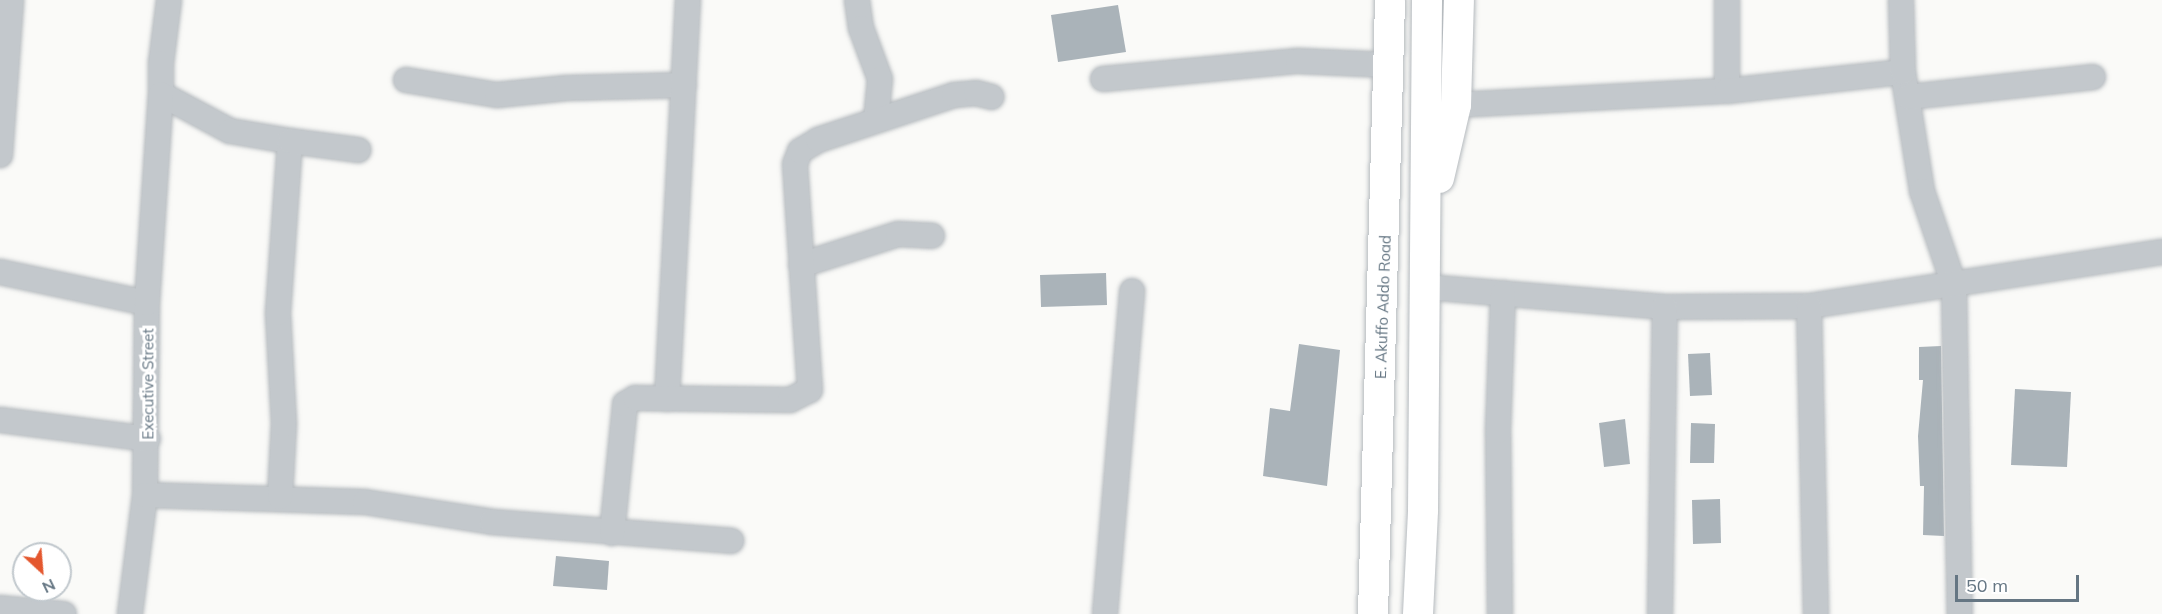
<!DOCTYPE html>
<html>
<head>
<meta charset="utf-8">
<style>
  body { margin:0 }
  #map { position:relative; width:2162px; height:614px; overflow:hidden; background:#fafaf8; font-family:Mulish,sans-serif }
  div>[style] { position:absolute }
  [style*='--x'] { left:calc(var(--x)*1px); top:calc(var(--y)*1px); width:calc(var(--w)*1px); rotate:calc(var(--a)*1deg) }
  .building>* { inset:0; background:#aab3b9 }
  .roads { filter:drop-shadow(0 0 2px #b5babe) drop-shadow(0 0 2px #b5babe) }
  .minor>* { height:24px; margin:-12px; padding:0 12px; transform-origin:12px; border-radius:12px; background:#c3c8cc }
  .major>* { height:30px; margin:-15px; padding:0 15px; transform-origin:15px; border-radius:15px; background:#fff }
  span { translate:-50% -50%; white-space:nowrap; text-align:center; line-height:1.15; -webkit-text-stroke:6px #fff; paint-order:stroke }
  .street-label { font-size:15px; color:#657683 }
  .north { position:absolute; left:12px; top:542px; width:60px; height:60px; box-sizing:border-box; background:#fff; border:2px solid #c1c8cd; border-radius:50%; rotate:154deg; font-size:16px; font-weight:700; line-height:24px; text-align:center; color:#657683 }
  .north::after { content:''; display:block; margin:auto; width:21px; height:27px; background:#e4572e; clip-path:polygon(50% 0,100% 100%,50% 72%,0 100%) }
  .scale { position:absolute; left:1955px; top:575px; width:124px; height:27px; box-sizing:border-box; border:3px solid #657683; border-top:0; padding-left:8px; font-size:18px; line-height:21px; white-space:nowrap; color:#657683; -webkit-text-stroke:4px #fff; paint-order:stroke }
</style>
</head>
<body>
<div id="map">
  <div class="building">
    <i style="clip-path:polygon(1118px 5px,1126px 52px,1058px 62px,1051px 15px)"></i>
    <i style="clip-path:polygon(1106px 273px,1107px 305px,1041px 307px,1040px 275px)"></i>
    <i style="clip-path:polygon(1299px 344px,1340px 350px,1327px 486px,1263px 476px,1270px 408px,1290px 411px)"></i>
    <i style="clip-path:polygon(1941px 346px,1944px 536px,1923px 535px,1924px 486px,1920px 486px,1918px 436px,1923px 380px,1919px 380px,1919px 347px)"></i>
    <i style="clip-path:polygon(1710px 353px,1712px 395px,1690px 396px,1688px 354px)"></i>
    <i style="clip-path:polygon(2015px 389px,2071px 392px,2067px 467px,2011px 465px)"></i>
    <i style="clip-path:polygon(1625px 419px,1630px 464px,1604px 467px,1599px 423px)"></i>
    <i style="clip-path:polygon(1691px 423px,1715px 424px,1714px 463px,1690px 463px)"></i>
    <i style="clip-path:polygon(1720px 499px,1721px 543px,1693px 544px,1692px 500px)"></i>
    <i style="clip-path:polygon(556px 556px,609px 561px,607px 590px,553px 586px)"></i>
  </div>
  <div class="roads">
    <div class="minor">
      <i style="--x:169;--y:0;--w:64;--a:97.2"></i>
      <i style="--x:161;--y:63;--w:31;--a:90"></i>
      <i style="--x:161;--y:94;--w:78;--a:28.2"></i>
      <i style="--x:230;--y:131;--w:61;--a:9.5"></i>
      <i style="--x:857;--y:0;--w:28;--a:82"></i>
      <i style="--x:861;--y:28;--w:54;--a:69.6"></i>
      <i style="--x:880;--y:79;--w:41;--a:95.6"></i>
      <i style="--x:1727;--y:0;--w:91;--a:90"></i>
      <i style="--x:1903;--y:72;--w:121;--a:80.9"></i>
      <i style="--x:1922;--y:191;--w:99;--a:71.2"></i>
      <i style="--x:1954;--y:285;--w:329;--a:89"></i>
      <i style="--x:1103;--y:79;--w:196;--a:-5.3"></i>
      <i style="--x:1298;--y:61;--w:91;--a:2.5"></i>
      <i style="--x:406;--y:80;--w:92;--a:9.4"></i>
      <i style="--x:497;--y:95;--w:70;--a:-5.7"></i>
      <i style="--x:567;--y:88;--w:117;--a:-1.5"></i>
      <i style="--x:1909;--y:97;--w:185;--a:-6.2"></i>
      <i style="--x:1456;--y:105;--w:271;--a:-3"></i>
      <i style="--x:1727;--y:91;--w:177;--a:-6.2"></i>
      <i style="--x:1903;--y:72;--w:72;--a:-91.6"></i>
      <i style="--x:0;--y:155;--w:155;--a:-85.9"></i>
      <i style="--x:801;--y:265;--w:102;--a:-17.7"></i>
      <i style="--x:898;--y:234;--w:34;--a:3"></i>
      <i style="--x:0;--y:272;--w:150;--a:11.9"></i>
      <i style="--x:147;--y:303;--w:192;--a:90.6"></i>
      <i style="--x:145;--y:495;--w:120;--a:97.2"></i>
      <i style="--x:1426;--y:287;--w:240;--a:4.8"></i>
      <i style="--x:1665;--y:307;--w:144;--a:-0.4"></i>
      <i style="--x:1809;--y:306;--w:357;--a:-8.7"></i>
      <i style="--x:147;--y:303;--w:209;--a:-86.2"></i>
      <i style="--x:1809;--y:306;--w:308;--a:88.7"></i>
      <i style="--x:667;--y:399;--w:400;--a:-87"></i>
      <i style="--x:0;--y:420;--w:149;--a:7.3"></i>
      <i style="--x:145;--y:495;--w:220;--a:1.8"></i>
      <i style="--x:365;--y:502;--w:129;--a:8.9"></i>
      <i style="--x:492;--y:522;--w:240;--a:4.5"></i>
      <i style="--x:280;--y:497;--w:73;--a:-86.9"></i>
      <i style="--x:284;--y:424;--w:111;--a:-93.1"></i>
      <i style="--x:278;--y:313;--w:172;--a:-86"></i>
      <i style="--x:290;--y:141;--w:69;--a:7.5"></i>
      <i style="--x:612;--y:533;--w:130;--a:-84.2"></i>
      <i style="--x:625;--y:404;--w:12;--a:-31"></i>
      <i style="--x:635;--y:398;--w:155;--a:0.7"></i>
      <i style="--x:790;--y:400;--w:22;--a:-27"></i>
      <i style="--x:810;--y:390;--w:226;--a:-93.8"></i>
      <i style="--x:795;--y:164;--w:14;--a:-69"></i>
      <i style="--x:800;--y:151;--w:21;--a:-31"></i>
      <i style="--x:818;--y:140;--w:143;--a:-18.3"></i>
      <i style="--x:954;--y:95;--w:22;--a:-5"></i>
      <i style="--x:976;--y:93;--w:16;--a:14"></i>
      <i style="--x:0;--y:608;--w:64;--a:5.4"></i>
      <i style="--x:1105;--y:614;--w:324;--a:-85.2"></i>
      <i style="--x:1500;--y:614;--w:183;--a:-90.6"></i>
      <i style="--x:1498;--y:431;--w:138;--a:-87.9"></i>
      <i style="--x:1660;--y:614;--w:307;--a:-89.1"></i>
    </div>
    <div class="major">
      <i style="--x:1439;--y:178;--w:75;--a:-76.9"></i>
      <i style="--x:1456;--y:105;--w:105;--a:-88.4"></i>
      <i style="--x:1373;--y:614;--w:614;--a:-88.41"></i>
      <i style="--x:1418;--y:614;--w:104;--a:-87.2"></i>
      <i style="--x:1423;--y:510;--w:510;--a:-89.55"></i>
    </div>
  </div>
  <div class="street-label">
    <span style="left:1383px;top:307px;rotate:-88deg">E. Akuffo Addo Road</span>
    <span style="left:148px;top:384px;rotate:-90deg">Executive Street</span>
  </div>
  <div class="north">N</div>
  <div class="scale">50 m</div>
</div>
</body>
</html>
